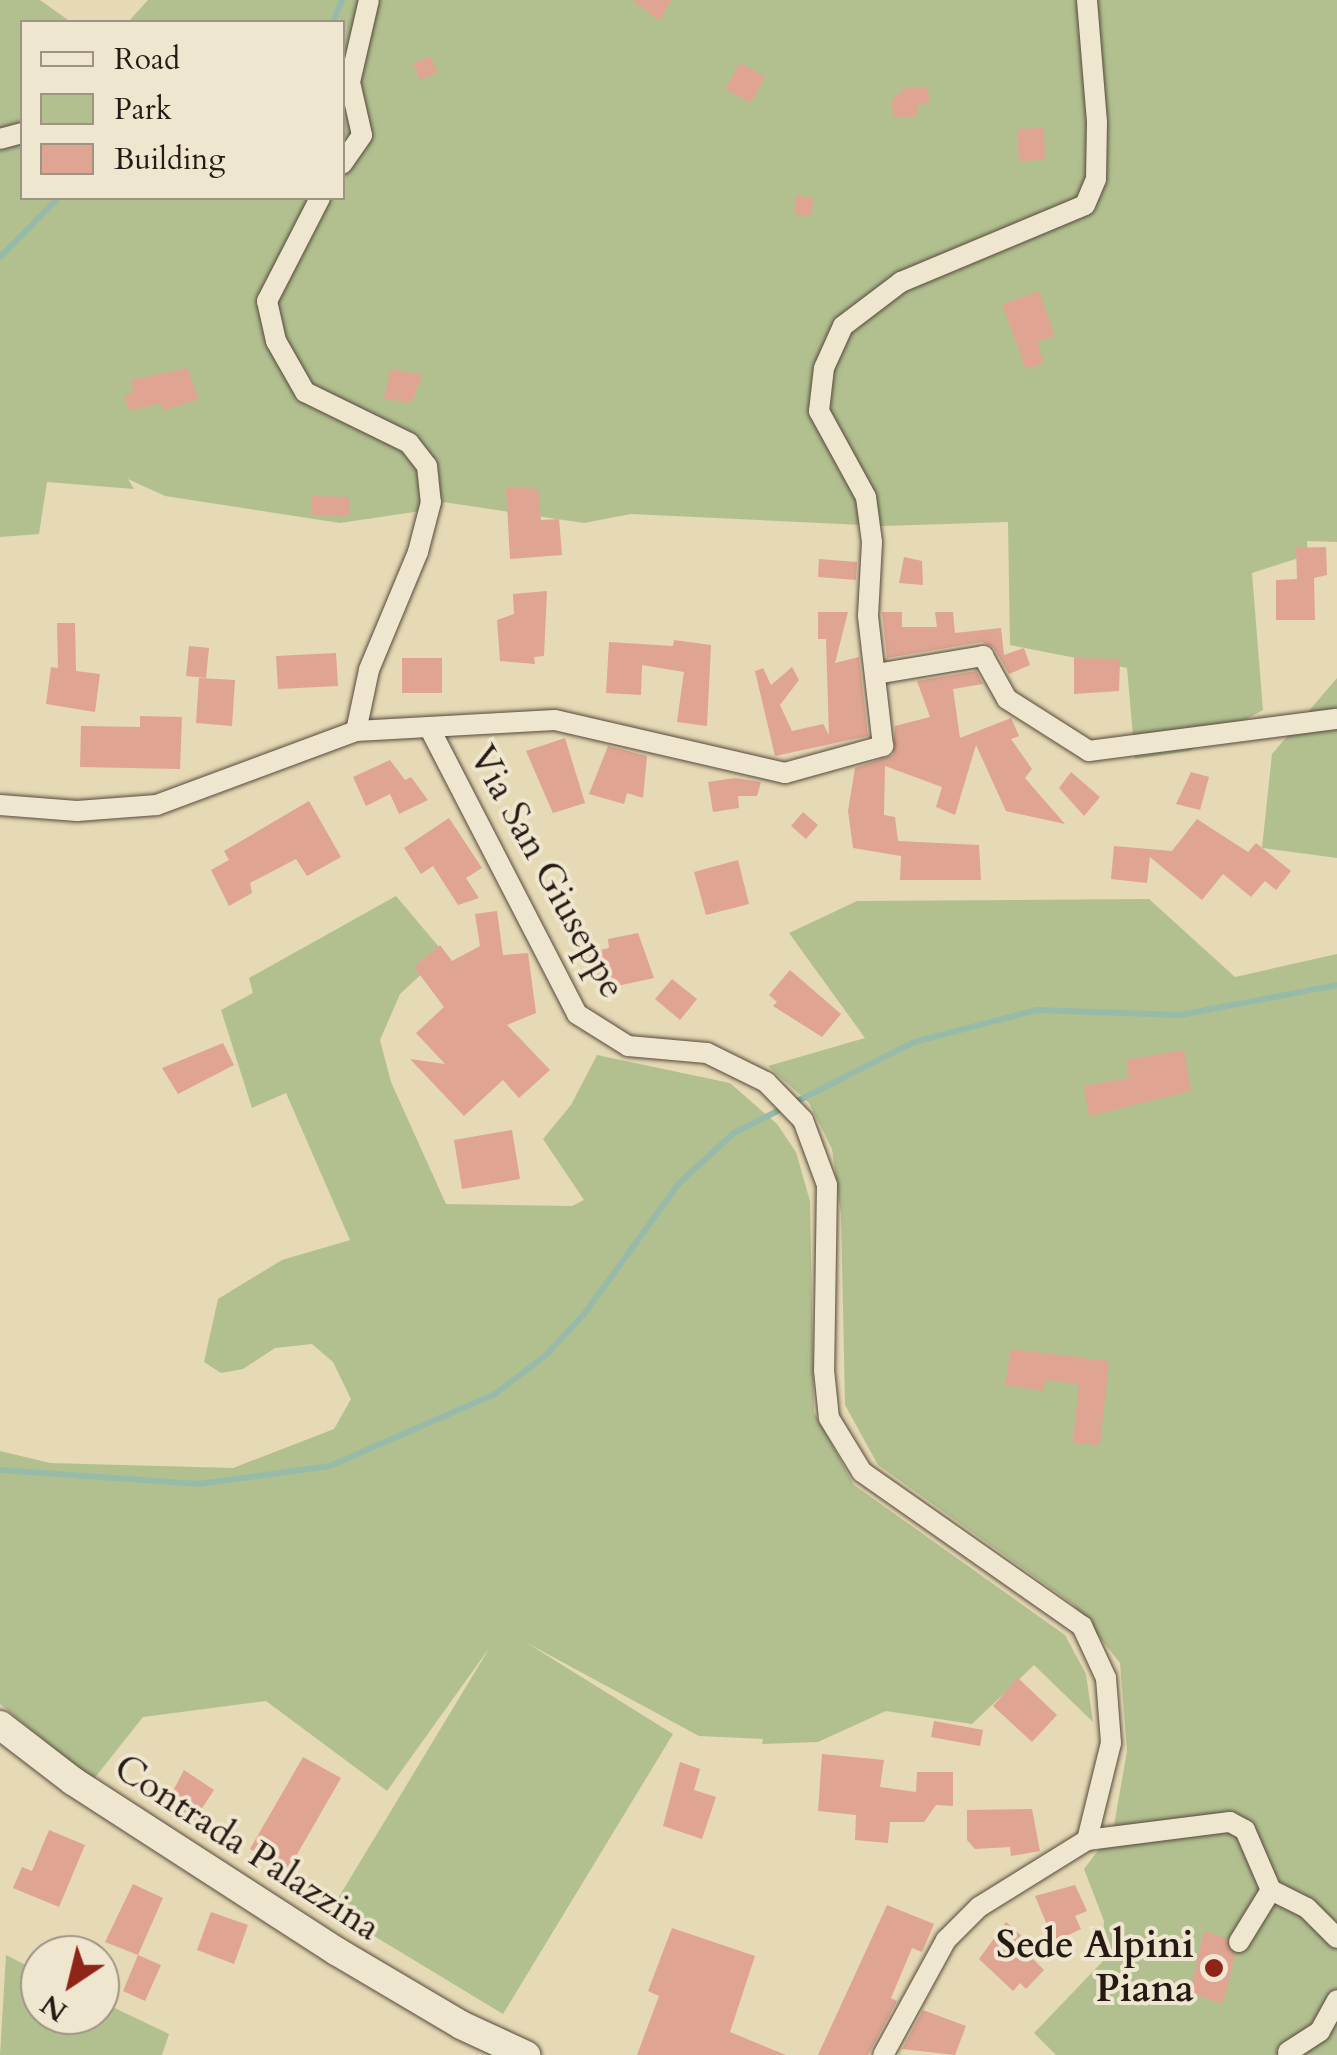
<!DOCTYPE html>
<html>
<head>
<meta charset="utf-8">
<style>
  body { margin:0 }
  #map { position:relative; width:1337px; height:2055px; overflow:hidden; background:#e6d9b5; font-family:Cardo,serif }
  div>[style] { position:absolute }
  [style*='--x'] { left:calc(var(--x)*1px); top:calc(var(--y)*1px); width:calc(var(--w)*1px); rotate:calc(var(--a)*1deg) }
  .green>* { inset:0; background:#b2c090 }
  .stream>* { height:6px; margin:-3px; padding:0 3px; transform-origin:3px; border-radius:3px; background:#97bba8 }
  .building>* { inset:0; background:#dfa492 }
  .roads { filter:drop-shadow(0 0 2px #564a3c) drop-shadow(0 0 2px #564a3c) }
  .street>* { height:20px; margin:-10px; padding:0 10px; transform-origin:10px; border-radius:10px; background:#efe6cf }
  .secondary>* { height:28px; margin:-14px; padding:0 14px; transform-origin:14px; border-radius:14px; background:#efe6cf }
  .dots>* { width:28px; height:28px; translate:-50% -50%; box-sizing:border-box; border:5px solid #efe6cf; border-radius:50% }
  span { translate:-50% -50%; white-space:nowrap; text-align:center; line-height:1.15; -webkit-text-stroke:8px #efe6cf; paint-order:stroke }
  .street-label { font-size:38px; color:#261a14 }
  .poi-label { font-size:38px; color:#261a14; font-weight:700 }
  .right { translate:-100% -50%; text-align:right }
  .legend { position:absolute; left:20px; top:20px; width:325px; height:180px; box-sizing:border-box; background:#efe6cf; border:2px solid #9f9484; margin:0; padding:12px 18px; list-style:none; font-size:30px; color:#261a14 }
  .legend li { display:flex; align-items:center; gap:20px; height:50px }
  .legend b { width:50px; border:2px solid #9f9484 }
  .north { position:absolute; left:20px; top:1935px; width:100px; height:100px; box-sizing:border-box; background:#efe6cf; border:2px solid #9f9484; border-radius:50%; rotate:215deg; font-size:28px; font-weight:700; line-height:40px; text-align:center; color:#261a14 }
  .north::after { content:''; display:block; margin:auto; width:35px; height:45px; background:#8f2418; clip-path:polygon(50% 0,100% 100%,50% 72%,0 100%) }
</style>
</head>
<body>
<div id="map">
  <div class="green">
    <i style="clip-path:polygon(0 0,40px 0,71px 22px,22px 22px,22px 198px,342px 198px,342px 22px,128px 22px,148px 0,1337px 0,1337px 542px,1307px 541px,1308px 555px,1252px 573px,1263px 710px,1189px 751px,1135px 759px,1127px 668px,1010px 645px,1008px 522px,883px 526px,631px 514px,584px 523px,443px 502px,441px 508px,340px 523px,165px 496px,128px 479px,134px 489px,47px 482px,39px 534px,0 537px)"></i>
    <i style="clip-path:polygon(1337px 678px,1337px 858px,1262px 848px,1272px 754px)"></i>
    <i style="clip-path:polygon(396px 896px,444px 953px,400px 994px,380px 1040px,391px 1082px,446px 1204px,572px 1206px,584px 1200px,543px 1139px,571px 1105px,597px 1055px,730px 1083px,777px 1124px,796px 1152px,810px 1201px,814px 1412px,854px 1485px,1065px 1635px,1086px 1674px,1093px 1722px,1034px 1665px,972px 1724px,886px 1711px,818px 1742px,762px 1744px,763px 1739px,699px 1736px,527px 1643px,673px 1734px,503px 2014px,331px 1910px,490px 1647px,387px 1791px,266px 1701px,143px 1717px,93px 1780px,0 1704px,0 1451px,50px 1463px,233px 1468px,334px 1429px,351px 1399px,333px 1362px,312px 1344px,275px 1348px,243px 1369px,221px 1373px,204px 1362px,218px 1299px,282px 1260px,350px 1240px,286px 1093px,252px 1108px,221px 1010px,253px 993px,249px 978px)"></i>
    <i style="clip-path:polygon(1149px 899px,1235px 977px,1337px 954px,1337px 2055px,1056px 2055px,1034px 2033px,1102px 1962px,1104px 1921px,1084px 1869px,1113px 1831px,1127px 1751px,1120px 1663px,1073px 1604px,878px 1465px,845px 1405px,841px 1214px,832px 1149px,809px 1103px,768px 1066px,865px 1038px,789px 933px,857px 901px)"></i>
    <i style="clip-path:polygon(6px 1955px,40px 1972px,40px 2015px,100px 2015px,100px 2001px,169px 2034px,162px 2055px,0 2055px)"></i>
  </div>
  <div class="stream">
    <i style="--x:333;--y:22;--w:24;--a:-68"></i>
    <i style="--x:0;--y:257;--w:83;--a:-45.5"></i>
    <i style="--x:0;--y:1470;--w:199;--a:4"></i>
    <i style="--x:199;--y:1484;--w:132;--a:-7.8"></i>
    <i style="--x:330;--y:1466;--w:180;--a:-23.6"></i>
    <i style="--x:495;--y:1394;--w:64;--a:-37.4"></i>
    <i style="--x:546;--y:1355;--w:57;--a:-47.1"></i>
    <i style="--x:585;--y:1313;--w:160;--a:-54.1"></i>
    <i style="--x:679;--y:1183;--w:74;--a:-42.3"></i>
    <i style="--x:734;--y:1133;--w:202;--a:-26.8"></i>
    <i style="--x:914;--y:1042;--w:127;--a:-14.6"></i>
    <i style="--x:1037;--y:1010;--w:143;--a:2"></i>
    <i style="--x:1180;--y:1015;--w:160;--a:-10.8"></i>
  </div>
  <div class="building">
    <i style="clip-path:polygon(632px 0,671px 0,660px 21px)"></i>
    <i style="clip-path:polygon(430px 56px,438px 72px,420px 80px,413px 64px)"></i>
    <i style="clip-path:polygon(740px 63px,765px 77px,751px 103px,725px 89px)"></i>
    <i style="clip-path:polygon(928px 87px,929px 104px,917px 104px,918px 116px,893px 118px,892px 100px,905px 88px)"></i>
    <i style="clip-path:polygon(1044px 128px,1045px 160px,1019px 161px,1017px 129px)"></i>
    <i style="clip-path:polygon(796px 195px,814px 198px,811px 216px,794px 214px)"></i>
    <i style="clip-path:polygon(1039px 291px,1055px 336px,1037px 342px,1044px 363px,1026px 369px,1002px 304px)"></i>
    <i style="clip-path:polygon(188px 368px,198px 399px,163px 411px,160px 403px,130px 411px,124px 396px,134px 392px,130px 380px)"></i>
    <i style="clip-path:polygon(390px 369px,423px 375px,411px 403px,384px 399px)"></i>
    <i style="clip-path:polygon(506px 487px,538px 489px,541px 520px,559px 519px,562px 555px,510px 559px)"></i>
    <i style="clip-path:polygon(312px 496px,350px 497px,350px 516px,311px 515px)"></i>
    <i style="clip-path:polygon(1326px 547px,1327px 575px,1314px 578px,1315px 620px,1276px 620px,1276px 580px,1297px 579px,1296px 548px)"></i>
    <i style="clip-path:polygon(904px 557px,922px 561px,923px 585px,899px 583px)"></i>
    <i style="clip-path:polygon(819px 559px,857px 562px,856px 580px,818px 577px)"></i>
    <i style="clip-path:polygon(547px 591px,544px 656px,534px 657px,535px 664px,500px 661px,497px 620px,514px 614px,513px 594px)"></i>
    <i style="clip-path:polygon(818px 612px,848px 612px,835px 663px,859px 657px,868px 736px,775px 756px,755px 671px,763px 668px,771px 685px,792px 667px,799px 680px,780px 705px,792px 731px,823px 724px,829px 735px,826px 639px,818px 639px)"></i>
    <i style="clip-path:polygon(882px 612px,902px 612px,902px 627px,937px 627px,935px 612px,953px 612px,955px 633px,1001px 628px,1004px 655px,1024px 648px,1030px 665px,1009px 674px,994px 648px,982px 642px,887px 658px)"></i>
    <i style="clip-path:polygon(57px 623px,75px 623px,76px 671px,100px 674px,95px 712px,46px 704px,51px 667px,58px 668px)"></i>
    <i style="clip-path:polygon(674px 640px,711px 645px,707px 726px,677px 722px,684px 672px,642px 665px,641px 695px,606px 693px,609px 642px,673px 646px)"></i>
    <i style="clip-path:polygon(189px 646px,209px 648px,206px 678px,186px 676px)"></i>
    <i style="clip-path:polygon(336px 653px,338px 686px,278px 689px,276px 656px)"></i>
    <i style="clip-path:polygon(402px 658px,442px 658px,442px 693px,402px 693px)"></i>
    <i style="clip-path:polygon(1074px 658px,1120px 659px,1119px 691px,1074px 694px)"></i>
    <i style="clip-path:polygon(976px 671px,983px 684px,953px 689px,960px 738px,1011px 718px,1019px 736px,1011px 739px,1032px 769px,1025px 778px,1065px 824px,1006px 811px,976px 745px,955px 815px,936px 807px,942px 787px,885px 766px,884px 815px,895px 817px,898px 841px,979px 845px,981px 880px,900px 880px,901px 856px,853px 848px,848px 811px,855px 768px,893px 755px,895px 726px,930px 717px,917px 681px)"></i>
    <i style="clip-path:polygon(199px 678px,235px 680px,232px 726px,196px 723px)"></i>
    <i style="clip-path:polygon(140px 716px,182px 717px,180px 769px,80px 767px,81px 726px,140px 727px)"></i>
    <i style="clip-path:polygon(565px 738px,585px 803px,553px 813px,526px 751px)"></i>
    <i style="clip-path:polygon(608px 746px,647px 756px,643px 798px,627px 793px,624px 804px,589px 794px)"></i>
    <i style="clip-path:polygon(390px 760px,405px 780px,411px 777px,428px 800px,399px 814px,390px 794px,366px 806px,353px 777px)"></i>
    <i style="clip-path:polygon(1071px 772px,1100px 797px,1084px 816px,1059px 788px)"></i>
    <i style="clip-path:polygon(1191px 772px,1209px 777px,1200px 810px,1176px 804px)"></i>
    <i style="clip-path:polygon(735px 778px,761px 782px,757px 796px,738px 796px,739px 808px,713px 812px,708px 782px)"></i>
    <i style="clip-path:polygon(309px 801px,341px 857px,307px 876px,296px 859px,250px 883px,252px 893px,229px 906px,211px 870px,229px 860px,224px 851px)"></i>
    <i style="clip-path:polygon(803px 812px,818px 825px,806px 839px,791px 826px)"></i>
    <i style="clip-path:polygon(449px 818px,482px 868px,466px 878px,479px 898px,458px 905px,433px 866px,421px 874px,404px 848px)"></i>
    <i style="clip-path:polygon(1197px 819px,1248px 852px,1256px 843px,1291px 871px,1276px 890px,1265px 881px,1251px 897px,1223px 874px,1202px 900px,1150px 857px,1147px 883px,1111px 879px,1114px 846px,1172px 851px)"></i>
    <i style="clip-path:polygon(738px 860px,749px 904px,706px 915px,694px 872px)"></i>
    <i style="clip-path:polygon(497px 911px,503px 955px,528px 953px,536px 1013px,507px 1025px,550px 1070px,519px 1098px,503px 1080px,464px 1116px,410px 1059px,445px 1064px,416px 1033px,444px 1007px,414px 967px,440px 945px,452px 961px,480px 946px,475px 914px)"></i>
    <i style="clip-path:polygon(638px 933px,654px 978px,603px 989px,588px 953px,609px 948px,608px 939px)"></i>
    <i style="clip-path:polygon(790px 970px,841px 1014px,822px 1037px,773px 1006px,777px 1002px,769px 995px)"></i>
    <i style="clip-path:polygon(672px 979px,697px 999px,680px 1020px,655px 999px)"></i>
    <i style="clip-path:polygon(223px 1043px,234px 1065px,178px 1094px,162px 1068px)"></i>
    <i style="clip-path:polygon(1184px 1050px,1191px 1091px,1089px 1116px,1084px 1086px,1129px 1078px,1126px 1060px)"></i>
    <i style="clip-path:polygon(512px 1130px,520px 1179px,462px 1189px,454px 1140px)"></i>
    <i style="clip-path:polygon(1011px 1349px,1109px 1361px,1100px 1445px,1073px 1443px,1079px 1384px,1045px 1380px,1044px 1391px,1005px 1385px)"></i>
    <i style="clip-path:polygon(1018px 1678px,1057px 1715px,1032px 1742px,993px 1706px)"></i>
    <i style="clip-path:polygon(934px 1721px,983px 1730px,980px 1746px,931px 1737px)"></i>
    <i style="clip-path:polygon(822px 1754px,884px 1760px,880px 1787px,916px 1792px,917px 1772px,953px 1772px,953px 1806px,936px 1805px,924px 1822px,890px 1822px,888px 1843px,855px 1840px,856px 1815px,818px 1811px)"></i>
    <i style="clip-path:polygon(303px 1757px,341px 1778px,288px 1870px,250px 1849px)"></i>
    <i style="clip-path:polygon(680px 1762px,700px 1769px,694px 1790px,716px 1797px,702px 1839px,663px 1826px)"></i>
    <i style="clip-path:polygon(184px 1770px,214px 1790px,191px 1825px,164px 1808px)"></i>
    <i style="clip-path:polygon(1032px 1809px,1040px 1851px,1011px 1856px,1010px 1847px,975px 1849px,967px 1840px,967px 1810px)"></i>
    <i style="clip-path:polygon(49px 1830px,85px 1845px,59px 1907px,13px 1888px,22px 1867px,32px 1871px)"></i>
    <i style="clip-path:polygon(133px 1884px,163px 1898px,138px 1955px,105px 1942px)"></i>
    <i style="clip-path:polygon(1075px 1885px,1087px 1911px,1075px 1916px,1081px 1929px,1054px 1942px,1035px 1896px)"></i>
    <i style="clip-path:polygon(887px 1905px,934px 1924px,922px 1952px,912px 1948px,891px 1998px,897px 2001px,868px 2055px,818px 2055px)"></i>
    <i style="clip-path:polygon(211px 1912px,248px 1925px,234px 1964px,197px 1950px)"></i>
    <i style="clip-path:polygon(1006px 1922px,1037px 1950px,1028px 1954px,1044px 1970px,1026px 1989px,1020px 1983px,1013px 1991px,979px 1959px)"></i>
    <i style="clip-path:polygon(672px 1928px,755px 1956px,730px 2032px,786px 2055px,637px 2055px,659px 1996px,648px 1991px)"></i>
    <i style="clip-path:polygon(1204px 1931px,1226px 1938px,1235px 1955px,1223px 2004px,1190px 1993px)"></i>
    <i style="clip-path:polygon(138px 1955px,161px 1965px,145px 2001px,123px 1991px)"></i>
    <i style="clip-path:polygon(923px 2010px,966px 2026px,955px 2055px,902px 2049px)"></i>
  </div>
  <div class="roads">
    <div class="street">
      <i style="--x:0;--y:139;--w:23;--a:-15"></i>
      <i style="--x:342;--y:164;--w:35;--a:-55"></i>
      <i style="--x:362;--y:135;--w:54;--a:-102.8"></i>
      <i style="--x:350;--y:82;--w:84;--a:-77"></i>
      <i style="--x:320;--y:198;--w:116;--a:117.2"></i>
      <i style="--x:267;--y:301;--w:41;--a:77.3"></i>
      <i style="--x:276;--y:341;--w:59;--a:60.4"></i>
      <i style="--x:305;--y:392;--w:116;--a:26.1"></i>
      <i style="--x:409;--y:443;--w:29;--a:52"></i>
      <i style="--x:427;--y:466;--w:36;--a:84"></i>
      <i style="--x:431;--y:502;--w:52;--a:104.6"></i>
      <i style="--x:418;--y:552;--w:128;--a:112.6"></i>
      <i style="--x:369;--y:670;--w:62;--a:102"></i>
      <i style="--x:876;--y:674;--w:109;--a:-9.5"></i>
      <i style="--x:983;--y:656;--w:49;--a:60.8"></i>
      <i style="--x:1007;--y:699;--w:97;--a:32.4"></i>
      <i style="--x:1089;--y:751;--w:250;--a:-7.4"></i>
      <i style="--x:431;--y:731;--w:318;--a:62.7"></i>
      <i style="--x:577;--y:1014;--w:60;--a:32.1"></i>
      <i style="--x:628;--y:1046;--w:79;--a:5.1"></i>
      <i style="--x:707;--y:1053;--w:66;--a:26.2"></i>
      <i style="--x:766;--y:1082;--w:53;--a:45.8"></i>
      <i style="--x:803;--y:1120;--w:69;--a:69.7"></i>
      <i style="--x:827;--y:1185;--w:185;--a:90.9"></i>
      <i style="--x:824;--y:1370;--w:48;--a:84.1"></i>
      <i style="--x:829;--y:1418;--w:63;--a:58.6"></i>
      <i style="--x:862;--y:1472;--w:269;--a:35"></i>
      <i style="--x:1082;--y:1626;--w:57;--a:65.2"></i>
      <i style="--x:1106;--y:1678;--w:65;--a:85.6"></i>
      <i style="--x:1111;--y:1743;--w:100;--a:103.9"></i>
      <i style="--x:1087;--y:1840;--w:127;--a:148.2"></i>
      <i style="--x:979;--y:1907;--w:47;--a:135"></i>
      <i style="--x:946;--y:1940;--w:131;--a:118.7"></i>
      <i style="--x:0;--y:805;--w:77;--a:4.5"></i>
      <i style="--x:77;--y:811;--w:80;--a:-4.3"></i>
      <i style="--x:157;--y:805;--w:212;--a:-20.4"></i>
      <i style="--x:356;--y:731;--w:199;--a:-3.2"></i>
      <i style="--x:555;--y:720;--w:236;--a:13"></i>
      <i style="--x:785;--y:773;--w:102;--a:-15.4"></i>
      <i style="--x:883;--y:746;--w:131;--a:-96.6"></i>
      <i style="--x:868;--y:616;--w:74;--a:-86.9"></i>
      <i style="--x:872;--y:542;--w:45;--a:-97.6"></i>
      <i style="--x:866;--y:497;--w:98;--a:-118.7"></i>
      <i style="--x:819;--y:411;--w:43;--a:-83.4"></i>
      <i style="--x:824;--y:368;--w:46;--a:-65.7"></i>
      <i style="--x:843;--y:326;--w:73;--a:-37.2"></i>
      <i style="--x:901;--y:282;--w:199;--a:-22.7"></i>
      <i style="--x:1085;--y:205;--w:28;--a:-67"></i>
      <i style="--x:1096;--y:179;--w:57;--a:-89"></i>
      <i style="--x:1097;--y:122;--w:122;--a:-94.7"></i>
      <i style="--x:1087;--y:1840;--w:144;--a:-7.2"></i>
      <i style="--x:1230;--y:1822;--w:17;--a:28"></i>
      <i style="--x:1245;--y:1830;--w:65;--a:66.6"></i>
      <i style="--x:1271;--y:1890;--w:40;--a:26.6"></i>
      <i style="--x:1307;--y:1908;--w:42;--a:45"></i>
      <i style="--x:1239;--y:1942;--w:61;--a:-58.4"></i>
      <i style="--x:1288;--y:2052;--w:38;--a:-33"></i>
      <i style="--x:1320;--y:2031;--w:35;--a:-61"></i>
    </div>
    <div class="secondary">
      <i style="--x:0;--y:1725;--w:92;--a:37.5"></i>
      <i style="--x:73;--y:1781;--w:313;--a:32.9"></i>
      <i style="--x:336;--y:1951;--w:145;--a:30.6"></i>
      <i style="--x:461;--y:2025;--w:72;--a:24.8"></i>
    </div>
  </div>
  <div class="dots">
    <i style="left:1214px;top:1968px;background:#8f2418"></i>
  </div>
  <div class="street-label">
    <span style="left:547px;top:872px;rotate:61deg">Via San Giuseppe</span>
    <span style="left:247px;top:1848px;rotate:33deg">Contrada Palazzina</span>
  </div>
  <div class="poi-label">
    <span class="right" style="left:1194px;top:1968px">Sede Alpini<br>Piana</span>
  </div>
  <ul class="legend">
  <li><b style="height:12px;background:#efe6cf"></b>Road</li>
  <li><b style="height:28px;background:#b2c090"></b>Park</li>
  <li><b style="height:28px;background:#dfa492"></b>Building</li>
  </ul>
  <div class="north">N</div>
</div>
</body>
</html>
